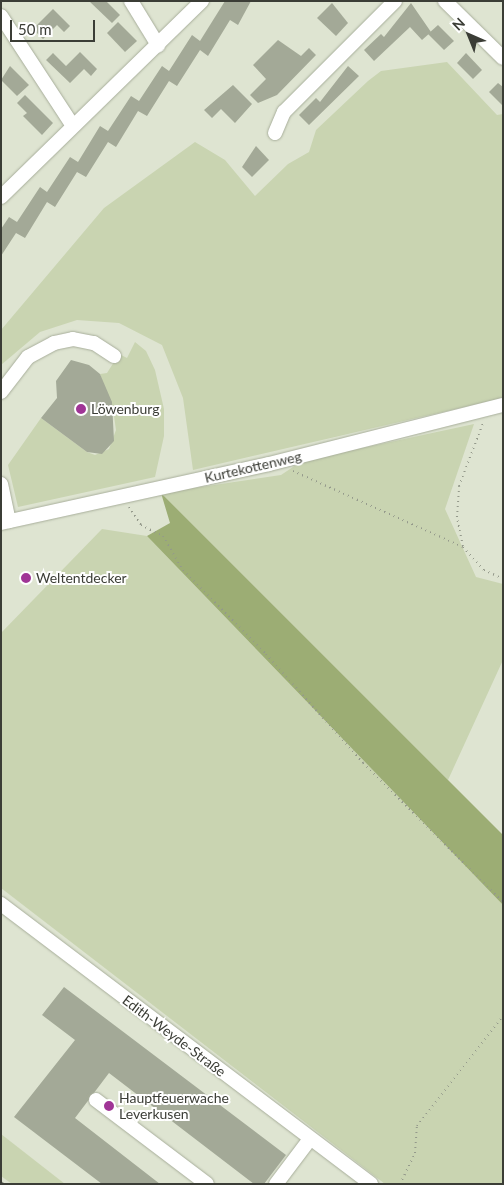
<!DOCTYPE html>
<html>
<head>
<meta charset="utf-8">
<style>
  body { margin:0 }
  #map { position:relative; width:504px; height:1185px; overflow:hidden; background:#dee4d1; font-family:Lato,sans-serif }
  div>[style] { position:absolute }
  [style*='--x'] { left:calc(var(--x)*1px); top:calc(var(--y)*1px); width:calc(var(--w)*1px); rotate:calc(var(--a)*1deg) }
  .green>* { inset:0; background:#c9d4b1 }
  .forest>* { inset:0; background:#9cad74 }
  .building>* { inset:0; background:#a3a997 }
  .path>* { height:2px; margin-top:-1px; transform-origin:0; background:repeating-linear-gradient(90deg,#94998b 0 1px,transparent 0 5px) }
  .roads { filter:drop-shadow(0 0 1px #a8ae9b) drop-shadow(0 0 1px #a8ae9b) }
  .minor>* { height:14px; margin:-7px; padding:0 7px; transform-origin:7px; border-radius:7px; background:#fff }
  .rail>* { height:5px; margin-top:-2.5px; transform-origin:0; background:repeating-linear-gradient(90deg,#fff 0 9px,#61645a 0 18px); box-sizing:border-box; border-block:1px solid #61645a }
  .dots>* { width:14px; height:14px; translate:-50% -50%; box-sizing:border-box; border:2px solid #fff; border-radius:50% }
  span { translate:-50% -50%; white-space:nowrap; text-align:center; line-height:1.15; -webkit-text-stroke:4px #fff; paint-order:stroke }
  .poi-label { font-size:14px; color:#3b3d36 }
  .left { translate:0 -50%; text-align:left }
  .street-label { font-size:14px; color:#3b3d36 }
  .frame { position:absolute; inset:0; border:2px solid #3b3d36; pointer-events:none }
  .north { position:absolute; left:444px; top:10px; width:50px; height:50px; -webkit-text-stroke:4px #fff; paint-order:stroke; rotate:316deg; font-size:14px; font-weight:700; line-height:20px; text-align:center; color:#3b3d36 }
  .north::after { content:''; display:block; margin:auto; width:18px; height:22px; background:#3b3d36; clip-path:polygon(50% 0,100% 100%,50% 72%,0 100%) }
  .scale { position:absolute; left:10px; top:20px; width:85px; height:22px; box-sizing:border-box; border:2px solid #3b3d36; border-top:0; padding-left:6px; font-size:15px; line-height:18px; white-space:nowrap; color:#3b3d36; -webkit-text-stroke:4px #fff; paint-order:stroke }
</style>
</head>
<body>
<div id="map">
  <div class="green">
    <i style="clip-path:polygon(447px 62px,497px 115px,503px 114px,503px 398px,193px 470px,183px 398px,162px 345px,119px 323px,77px 320px,40px 332px,1px 365px,1px 330px,104px 208px,195px 142px,225px 160px,255px 196px,288px 164px,309px 152px,316px 130px,368px 81px,381px 71px)"></i>
    <i style="clip-path:polygon(135px 342px,146px 351px,155px 370px,164px 409px,164px 436px,155px 477px,18px 507px,8px 465px,41px 418px,87px 452px,95px 455px,109px 449px,116px 430px,114px 416px,100px 374px,107px 373px,119px 354px,127px 358px)"></i>
    <i style="clip-path:polygon(474px 424px,445px 509px,476px 577px,503px 584px,503px 660px,448px 780px,161px 493px,281px 475px,302px 461px)"></i>
    <i style="clip-path:polygon(102px 529px,147px 536px,503px 905px,503px 1184px,385px 1184px,1px 888px,1px 633px)"></i>
    <i style="clip-path:polygon(1px 1134px,65px 1184px,12px 1184px,1px 1176px)"></i>
  </div>
  <div class="forest">
    <i style="clip-path:polygon(161px 493px,503px 835px,503px 905px,147px 536px,170px 523px)"></i>
  </div>
  <div class="building">
    <i style="clip-path:polygon(89px 1px,106px 1px,120px 15px,112px 23px)"></i>
    <i style="clip-path:polygon(225px 1px,251px 1px,238px 25px,230px 20px,208px 56px,200px 50px,177px 86px,169px 81px,147px 116px,138px 111px,116px 147px,108px 142px,86px 177px,77px 172px,55px 207px,47px 202px,25px 238px,16px 233px,1px 256px,1px 229px,9px 217px,17px 222px,40px 187px,47px 192px,70px 157px,78px 162px,100px 126px,108px 131px,131px 96px,139px 101px,162px 66px,169px 71px,192px 35px,200px 41px)"></i>
    <i style="clip-path:polygon(332px 3px,348px 23px,336px 36px,317px 18px)"></i>
    <i style="clip-path:polygon(411px 3px,431px 32px,422px 40px,410px 27px,374px 61px,364px 50px,381px 34px,384px 37px)"></i>
    <i style="clip-path:polygon(53px 9px,70px 26px,64px 32px,57px 25px,43px 39px,33px 29px)"></i>
    <i style="clip-path:polygon(118px 22px,137px 41px,125px 52px,107px 33px)"></i>
    <i style="clip-path:polygon(438px 25px,454px 41px,444px 50px,428px 34px)"></i>
    <i style="clip-path:polygon(278px 40px,301px 56px,309px 48px,316px 55px,277px 95px,258px 103px,250px 95px,266px 79px,253px 65px)"></i>
    <i style="clip-path:polygon(80px 52px,97px 69px,91px 76px,84px 69px,70px 83px,46px 60px,53px 53px,66px 66px)"></i>
    <i style="clip-path:polygon(466px 53px,482px 70px,473px 79px,457px 63px)"></i>
    <i style="clip-path:polygon(10px 66px,29px 85px,17px 96px,1px 80px)"></i>
    <i style="clip-path:polygon(348px 66px,359px 76px,309px 125px,299px 115px,316px 98px,320px 102px)"></i>
    <i style="clip-path:polygon(498px 83px,503px 87px,503px 106px,489px 92px)"></i>
    <i style="clip-path:polygon(233px 85px,252px 104px,235px 123px,221px 109px,212px 118px,204px 110px)"></i>
    <i style="clip-path:polygon(25px 95px,53px 123px,42px 135px,23px 116px,27px 113px,17px 103px)"></i>
    <i style="clip-path:polygon(256px 146px,269px 160px,252px 177px,242px 167px)"></i>
    <i style="clip-path:polygon(71px 360px,89px 365px,100px 374px,112px 402px,114px 441px,102px 454px,87px 452px,41px 418px,57px 398px,56px 381px)"></i>
    <i style="clip-path:polygon(64px 987px,286px 1155px,264px 1184px,254px 1184px,109px 1073px,75px 1118px,160px 1184px,102px 1184px,14px 1117px,75px 1040px,42px 1015px)"></i>
  </div>
  <div class="path">
    <i style="--x:293;--y:471;--w:186;--a:24.1"></i>
    <i style="--x:463;--y:547;--w:31;--a:48"></i>
    <i style="--x:484;--y:570;--w:21;--a:25"></i>
    <i style="--x:129;--y:507;--w:22;--a:56"></i>
    <i style="--x:141;--y:525;--w:25;--a:27"></i>
    <i style="--x:163;--y:536;--w:39;--a:60"></i>
    <i style="--x:183;--y:570;--w:118;--a:45.3"></i>
    <i style="--x:266;--y:654;--w:146;--a:48.3"></i>
    <i style="--x:363;--y:763;--w:197;--a:44.8"></i>
    <i style="--x:463;--y:546;--w:30;--a:-102"></i>
    <i style="--x:457;--y:517;--w:31;--a:-86"></i>
    <i style="--x:459;--y:486;--w:67;--a:-69.1"></i>
    <i style="--x:400;--y:1184;--w:34;--a:-64"></i>
    <i style="--x:415;--y:1153;--w:27;--a:-86"></i>
    <i style="--x:417;--y:1126;--w:140;--a:-52"></i>
  </div>
  <div class="roads">
    <div class="minor">
      <i style="--x:131;--y:1;--w:52;--a:58.5"></i>
      <i style="--x:445;--y:1;--w:81;--a:44.5"></i>
      <i style="--x:1;--y:16;--w:131;--a:56.8"></i>
      <i style="--x:275;--y:133;--w:23;--a:-67"></i>
      <i style="--x:284;--y:112;--w:157;--a:-45"></i>
      <i style="--x:1;--y:197;--w:281;--a:-44.3"></i>
      <i style="--x:1;--y:392;--w:44;--a:-52.4"></i>
      <i style="--x:28;--y:357;--w:30;--a:-28"></i>
      <i style="--x:54;--y:343;--w:19;--a:-12"></i>
      <i style="--x:73;--y:339;--w:21;--a:11"></i>
      <i style="--x:94;--y:343;--w:24;--a:33"></i>
      <i style="--x:1;--y:484;--w:38;--a:78"></i>
      <i style="--x:1;--y:523;--w:274;--a:-12.4"></i>
      <i style="--x:269;--y:464;--w:241;--a:-14.2"></i>
      <i style="--x:1;--y:904;--w:464;--a:37.1"></i>
      <i style="--x:96;--y:1100;--w:139;--a:37.1"></i>
      <i style="--x:276;--y:1184;--w:56;--a:-52.9"></i>
    </div>
  </div>
  <div class="rail">
    <i style="--x:1;--y:1183;--w:1;--a:45"></i>
  </div>
  <div class="dots">
    <i style="left:81px;top:409px;background:#a03596"></i>
    <i style="left:26px;top:578px;background:#a03596"></i>
    <i style="left:109px;top:1106px;background:#a03596"></i>
  </div>
  <div class="poi-label">
    <span class="left" style="left:91px;top:409px">Löwenburg</span>
    <span class="left" style="left:36px;top:578px">Weltentdecker</span>
    <span class="left" style="left:119px;top:1106px">Hauptfeuerwache<br>Leverkusen</span>
  </div>
  <div class="street-label">
    <span style="left:253px;top:467px;rotate:-13deg">Kurtekottenweg</span>
    <span style="left:174px;top:1036px;rotate:37deg">Edith-Weyde-Straße</span>
  </div>
  <div class="frame"></div>
  <div class="north">N</div>
  <div class="scale">50 m</div>
</div>
</body>
</html>
